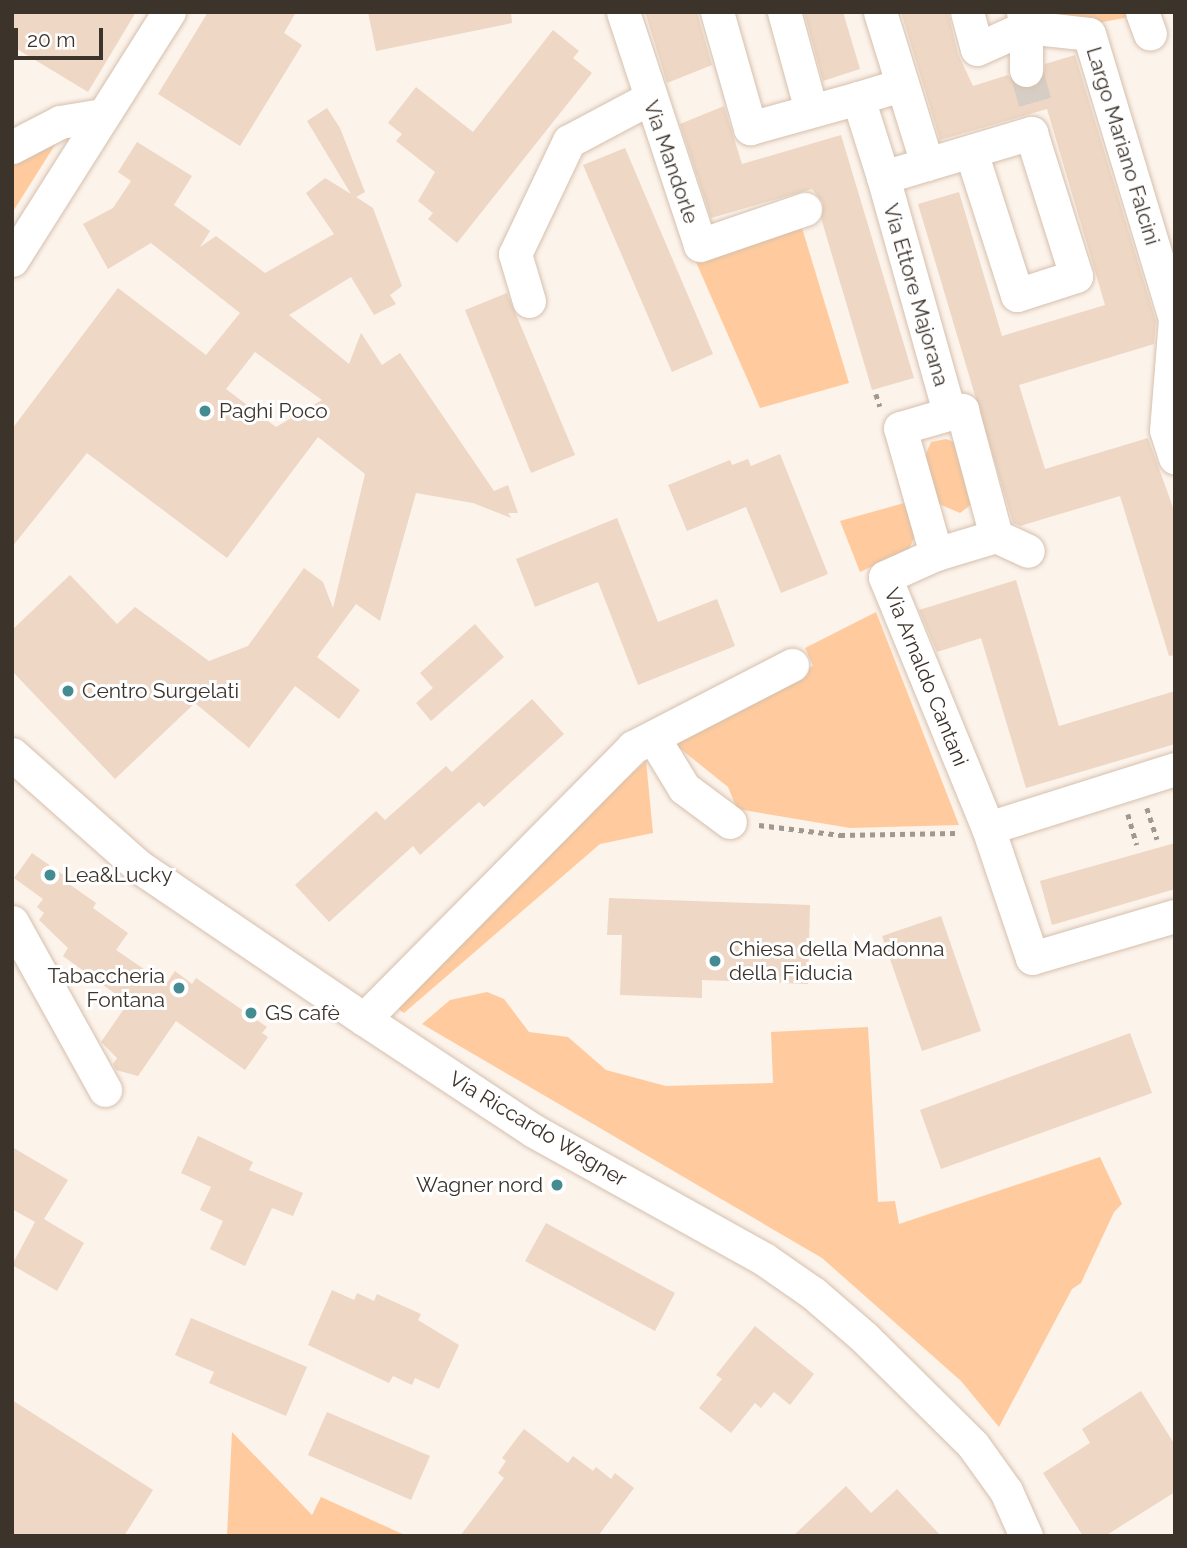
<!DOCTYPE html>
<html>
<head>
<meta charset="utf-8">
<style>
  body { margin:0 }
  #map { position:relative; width:1187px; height:1548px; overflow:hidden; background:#fcf3eb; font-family:Raleway,sans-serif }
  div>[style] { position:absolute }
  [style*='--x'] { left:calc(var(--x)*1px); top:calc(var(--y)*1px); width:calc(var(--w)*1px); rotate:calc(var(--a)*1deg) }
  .green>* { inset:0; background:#ffcb9e }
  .building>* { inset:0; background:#eed7c4 }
  .minor-tunnel>* { height:33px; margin-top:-16.5px; transform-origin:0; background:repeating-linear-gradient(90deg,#d6cdc5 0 33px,transparent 0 50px) }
  .path>* { height:4.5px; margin-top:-2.25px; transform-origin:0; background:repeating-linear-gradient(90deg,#a19890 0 5px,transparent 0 10px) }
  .roads { filter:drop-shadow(0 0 2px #d6c0ad) drop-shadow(0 0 2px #d6c0ad) }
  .minor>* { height:33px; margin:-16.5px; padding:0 16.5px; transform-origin:16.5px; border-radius:16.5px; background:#fff }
  .dots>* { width:19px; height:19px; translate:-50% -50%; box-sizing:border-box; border:4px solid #fff; border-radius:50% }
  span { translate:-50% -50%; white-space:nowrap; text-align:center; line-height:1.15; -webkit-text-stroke:6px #fff; paint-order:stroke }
  .street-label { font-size:21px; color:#3c332b }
  .poi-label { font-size:21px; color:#3c332b }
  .left { translate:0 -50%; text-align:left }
  .right { translate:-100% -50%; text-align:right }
  .frame { position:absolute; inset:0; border:14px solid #3c332b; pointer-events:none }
  .scale { position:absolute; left:14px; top:28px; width:89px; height:32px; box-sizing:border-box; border:4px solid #3c332b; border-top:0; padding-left:9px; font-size:21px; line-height:24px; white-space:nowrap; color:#3c332b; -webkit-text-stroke:5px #fff; paint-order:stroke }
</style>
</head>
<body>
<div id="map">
  <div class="green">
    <i style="clip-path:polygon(1042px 12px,1128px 12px,1129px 17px,1098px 23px)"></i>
    <i style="clip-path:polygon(58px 140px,12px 213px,12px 161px)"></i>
    <i style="clip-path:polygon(802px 228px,849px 383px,760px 408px,696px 262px)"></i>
    <i style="clip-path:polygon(946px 439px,954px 442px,972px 504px,960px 513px,939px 504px,925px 456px,931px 442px)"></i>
    <i style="clip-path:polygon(904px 503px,915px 536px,909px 549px,860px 572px,840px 521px)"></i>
    <i style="clip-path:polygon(876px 612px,959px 825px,850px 828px,737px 809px,728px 787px,677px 746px,681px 735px,813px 666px,805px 648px)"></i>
    <i style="clip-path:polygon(646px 761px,653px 833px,600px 844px,404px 1013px,397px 1008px,534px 861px)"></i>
    <i style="clip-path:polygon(487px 992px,504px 999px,529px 1032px,568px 1037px,606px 1070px,666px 1086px,773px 1083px,771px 1032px,868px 1027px,878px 1202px,895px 1201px,899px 1224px,1100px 1157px,1122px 1204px,1114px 1212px,1081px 1283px,1072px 1289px,999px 1427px,961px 1381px,822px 1258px,422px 1024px,450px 1000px)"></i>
    <i style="clip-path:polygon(232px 1432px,312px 1515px,321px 1497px,407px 1536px,227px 1536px)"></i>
  </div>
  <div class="building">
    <i style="clip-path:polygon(12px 12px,136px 12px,88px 92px,12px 46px)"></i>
    <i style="clip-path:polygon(208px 12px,296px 12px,284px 33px,302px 45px,240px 146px,158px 94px)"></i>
    <i style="clip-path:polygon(368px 12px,511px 12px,512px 23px,376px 51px)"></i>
    <i style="clip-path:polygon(645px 12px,697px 12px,712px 65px,667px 83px)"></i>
    <i style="clip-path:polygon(804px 12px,843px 12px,860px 69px,823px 81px)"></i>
    <i style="clip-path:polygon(901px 12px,948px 12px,958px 54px,973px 86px,1008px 75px,1017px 87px,1035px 87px,1043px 79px,1045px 64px,1075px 55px,1156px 321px,1154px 344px,1019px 385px,1045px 469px,1148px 438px,1175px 513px,1175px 655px,1169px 656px,1120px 496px,1020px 526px,1013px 523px,918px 204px,959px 192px,1002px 336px,1105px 305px,1047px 109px,940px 140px)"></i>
    <i style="clip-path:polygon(553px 30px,579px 51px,573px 58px,592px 73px,457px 243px,428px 219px,433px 213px,418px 201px,435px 172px,396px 141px,402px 134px,388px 123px,416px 87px,473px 132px)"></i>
    <i style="clip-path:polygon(724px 106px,742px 164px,841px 135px,914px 378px,872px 390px,821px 218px,823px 203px,812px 189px,711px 218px,680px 124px)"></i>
    <i style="clip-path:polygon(evenodd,327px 108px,340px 128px,365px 192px,356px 197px,373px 208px,402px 286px,390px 295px,396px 304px,374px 315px,351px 277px,289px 315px,349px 364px,361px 333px,382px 365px,400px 353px,494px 491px,508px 485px,518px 513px,508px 513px,511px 518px,473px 503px,416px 493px,380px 621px,356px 604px,317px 657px,360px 690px,339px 719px,295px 686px,249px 748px,195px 703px,115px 779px,12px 671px,12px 630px,70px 575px,117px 624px,135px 607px,209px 661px,248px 646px,304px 568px,323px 582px,333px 608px,365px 474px,318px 437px,227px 558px,87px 453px,12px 547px,12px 429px,118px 288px,206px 355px,240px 313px,151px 243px,108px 269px,83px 224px,113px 208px,131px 181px,118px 172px,137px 142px,192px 176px,174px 205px,210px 231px,200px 247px,216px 236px,265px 273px,334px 234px,306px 193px,325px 178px,351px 194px,307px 121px,327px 108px,255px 352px,322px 400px,276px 427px,226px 389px,255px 352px)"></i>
    <i style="clip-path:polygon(625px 148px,713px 354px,672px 372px,583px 165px)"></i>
    <i style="clip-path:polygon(507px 293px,575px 455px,531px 473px,465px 310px)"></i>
    <i style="clip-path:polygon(780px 454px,828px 574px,781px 593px,746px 507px,687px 531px,668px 485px,730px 460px,732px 465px,748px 459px,751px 466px)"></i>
    <i style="clip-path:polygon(617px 518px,658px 622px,717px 599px,735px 646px,638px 685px,598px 582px,535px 607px,516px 559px)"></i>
    <i style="clip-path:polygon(1016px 580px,1059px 726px,1175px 691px,1175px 744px,1026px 788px,981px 638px,937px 652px,919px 610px)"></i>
    <i style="clip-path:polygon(475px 624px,504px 657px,431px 721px,416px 703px,433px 688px,420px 673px)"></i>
    <i style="clip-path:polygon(532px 699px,564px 734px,484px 807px,479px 802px,420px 855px,413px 846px,329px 922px,295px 885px,376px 811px,385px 820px,446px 766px,452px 772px)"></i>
    <i style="clip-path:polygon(1175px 843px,1175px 889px,1052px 925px,1040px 881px)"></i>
    <i style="clip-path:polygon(32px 853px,72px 881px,69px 884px,96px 903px,93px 908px,128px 933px,116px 950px,166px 984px,175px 971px,192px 984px,196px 978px,267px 1027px,262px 1033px,268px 1037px,245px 1070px,176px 1021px,138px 1076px,116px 1070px,113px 1064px,117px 1058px,101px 1042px,128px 1003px,63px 956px,68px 948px,39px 920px,44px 913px,37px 907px,43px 899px,14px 878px)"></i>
    <i style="clip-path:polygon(609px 898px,810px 905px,808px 984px,702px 980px,702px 998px,620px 995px,622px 935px,607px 935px)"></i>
    <i style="clip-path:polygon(941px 916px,981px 1031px,922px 1051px,882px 936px)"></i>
    <i style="clip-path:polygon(1130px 1033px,1152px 1093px,941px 1169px,920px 1110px)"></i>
    <i style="clip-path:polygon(198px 1136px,253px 1162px,249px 1170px,303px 1193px,293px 1216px,272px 1208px,245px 1266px,210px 1249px,223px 1221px,200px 1210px,211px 1187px,181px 1173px)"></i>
    <i style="clip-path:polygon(12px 1147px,68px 1180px,44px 1219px,84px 1243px,57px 1291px,12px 1265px,35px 1222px,12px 1209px)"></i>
    <i style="clip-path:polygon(546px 1223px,675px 1293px,655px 1331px,525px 1261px)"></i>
    <i style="clip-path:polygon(332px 1290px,354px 1300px,357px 1293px,374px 1301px,377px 1294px,421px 1314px,418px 1320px,459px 1345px,439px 1389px,415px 1378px,412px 1385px,393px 1376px,389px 1383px,308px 1345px)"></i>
    <i style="clip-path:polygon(191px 1318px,307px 1367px,286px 1416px,209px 1383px,214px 1372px,175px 1355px)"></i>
    <i style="clip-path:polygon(755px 1326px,814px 1374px,790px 1405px,774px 1392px,761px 1408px,755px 1403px,731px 1433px,699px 1408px,722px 1379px,716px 1375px)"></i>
    <i style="clip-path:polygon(1141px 1391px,1175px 1445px,1175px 1492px,1105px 1536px,1083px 1536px,1043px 1473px,1090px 1443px,1082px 1429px)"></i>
    <i style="clip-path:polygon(12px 1400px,153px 1490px,124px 1536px,12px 1536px)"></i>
    <i style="clip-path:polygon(327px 1412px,430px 1456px,411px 1500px,308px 1455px)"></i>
    <i style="clip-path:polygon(524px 1429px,568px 1463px,573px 1456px,593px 1471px,596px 1467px,611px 1479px,615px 1473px,634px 1488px,598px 1536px,460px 1536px,504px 1478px,498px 1473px,506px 1461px,502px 1458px)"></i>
    <i style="clip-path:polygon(846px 1486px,871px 1513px,897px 1489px,941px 1536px,793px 1536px)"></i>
  </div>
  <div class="minor-tunnel">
    <i style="--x:1026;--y:70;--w:44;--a:74.1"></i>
  </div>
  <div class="path">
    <i style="--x:876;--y:394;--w:13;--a:72"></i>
    <i style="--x:1147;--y:808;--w:33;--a:72"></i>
    <i style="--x:1128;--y:814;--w:32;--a:74"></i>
    <i style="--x:759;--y:825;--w:82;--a:7"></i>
    <i style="--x:840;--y:835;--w:116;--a:-1"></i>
  </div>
  <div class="roads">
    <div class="minor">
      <i style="--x:623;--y:12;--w:245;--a:71.7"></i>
      <i style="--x:700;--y:245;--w:111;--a:-18.9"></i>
      <i style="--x:717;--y:12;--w:121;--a:74.1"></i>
      <i style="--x:750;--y:128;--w:112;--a:-15.5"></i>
      <i style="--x:784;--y:12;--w:102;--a:74.6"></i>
      <i style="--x:880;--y:12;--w:159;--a:72.8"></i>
      <i style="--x:927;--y:164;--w:46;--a:163.5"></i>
      <i style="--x:883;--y:177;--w:83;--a:-107.6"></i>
      <i style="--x:858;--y:98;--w:45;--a:-16.8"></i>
      <i style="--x:967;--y:12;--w:38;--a:75"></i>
      <i style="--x:977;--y:49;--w:54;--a:-24.2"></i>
      <i style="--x:1026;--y:27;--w:43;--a:90"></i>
      <i style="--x:1023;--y:12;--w:15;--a:79"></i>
      <i style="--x:1026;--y:27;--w:63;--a:6.3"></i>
      <i style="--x:1089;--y:34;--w:298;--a:73.2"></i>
      <i style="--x:1175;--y:319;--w:111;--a:94.6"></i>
      <i style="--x:1166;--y:430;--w:29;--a:72"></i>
      <i style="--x:1142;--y:12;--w:23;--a:70"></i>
      <i style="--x:12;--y:147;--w:54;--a:-27.5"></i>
      <i style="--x:60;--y:122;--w:43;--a:-9.5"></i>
      <i style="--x:927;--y:164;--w:109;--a:-16.6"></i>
      <i style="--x:1031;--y:133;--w:150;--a:72.5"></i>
      <i style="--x:1076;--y:276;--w:62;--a:162.1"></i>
      <i style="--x:1017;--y:295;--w:150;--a:-107.8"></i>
      <i style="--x:883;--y:177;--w:244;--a:74.3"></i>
      <i style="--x:12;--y:260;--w:294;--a:-57.7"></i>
      <i style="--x:529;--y:301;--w:49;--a:-106.6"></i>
      <i style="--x:515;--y:254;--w:125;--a:-64.5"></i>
      <i style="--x:569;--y:141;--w:89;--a:-28"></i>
      <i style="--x:962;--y:410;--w:131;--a:74.9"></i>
      <i style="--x:996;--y:536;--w:63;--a:163.3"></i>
      <i style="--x:936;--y:554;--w:131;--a:-105.9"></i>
      <i style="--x:900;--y:428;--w:65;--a:-16.2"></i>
      <i style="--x:996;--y:536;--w:35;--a:25"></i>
      <i style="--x:936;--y:554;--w:56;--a:155.7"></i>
      <i style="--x:885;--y:577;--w:271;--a:67.7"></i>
      <i style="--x:988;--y:828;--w:137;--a:71.3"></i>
      <i style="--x:1032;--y:958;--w:149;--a:-16.4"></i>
      <i style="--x:653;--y:737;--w:60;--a:58.7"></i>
      <i style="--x:684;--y:788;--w:57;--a:36.5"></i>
      <i style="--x:12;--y:754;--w:169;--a:41.6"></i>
      <i style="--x:138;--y:866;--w:273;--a:34.1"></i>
      <i style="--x:364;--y:1019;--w:204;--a:33.4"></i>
      <i style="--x:534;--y:1131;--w:263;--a:29.1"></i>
      <i style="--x:764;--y:1259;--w:60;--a:34.8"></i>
      <i style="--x:813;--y:1293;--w:67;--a:40.8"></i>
      <i style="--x:864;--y:1337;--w:153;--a:44.7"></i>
      <i style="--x:973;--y:1445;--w:57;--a:54.3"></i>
      <i style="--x:1006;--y:1491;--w:49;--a:66"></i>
      <i style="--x:988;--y:828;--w:196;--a:-17.5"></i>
      <i style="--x:12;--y:922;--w:192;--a:61"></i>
      <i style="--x:364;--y:1019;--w:383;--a:-45.3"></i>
      <i style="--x:633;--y:747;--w:179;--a:-27.3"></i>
    </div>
  </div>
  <div class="dots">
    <i style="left:205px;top:411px;background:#448b92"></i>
    <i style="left:68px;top:691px;background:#448b92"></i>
    <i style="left:50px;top:875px;background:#448b92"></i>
    <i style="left:715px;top:961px;background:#448b92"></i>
    <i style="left:179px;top:988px;background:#448b92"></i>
    <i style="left:251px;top:1013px;background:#448b92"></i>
    <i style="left:557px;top:1185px;background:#448b92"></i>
  </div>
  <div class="street-label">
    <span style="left:1123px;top:146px;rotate:73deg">Largo Mariano Falcini</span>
    <span style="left:671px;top:162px;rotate:71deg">Via Mandorle</span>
    <span style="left:916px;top:295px;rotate:74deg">Via Ettore Majorana</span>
    <span style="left:926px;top:677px;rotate:68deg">Via Arnaldo Cantani</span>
    <span style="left:538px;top:1129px;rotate:31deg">Via Riccardo Wagner</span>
  </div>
  <div class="poi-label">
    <span class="left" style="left:219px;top:411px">Paghi Poco</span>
    <span class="left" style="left:82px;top:691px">Centro Surgelati</span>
    <span class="left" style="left:64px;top:875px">Lea&amp;Lucky</span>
    <span class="left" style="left:729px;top:961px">Chiesa della Madonna<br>della Fiducia</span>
    <span class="right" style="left:165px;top:988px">Tabaccheria<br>Fontana</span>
    <span class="left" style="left:265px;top:1013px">GS cafè</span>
    <span class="right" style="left:543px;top:1185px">Wagner nord</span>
  </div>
  <div class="frame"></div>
  <div class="scale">20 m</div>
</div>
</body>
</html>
